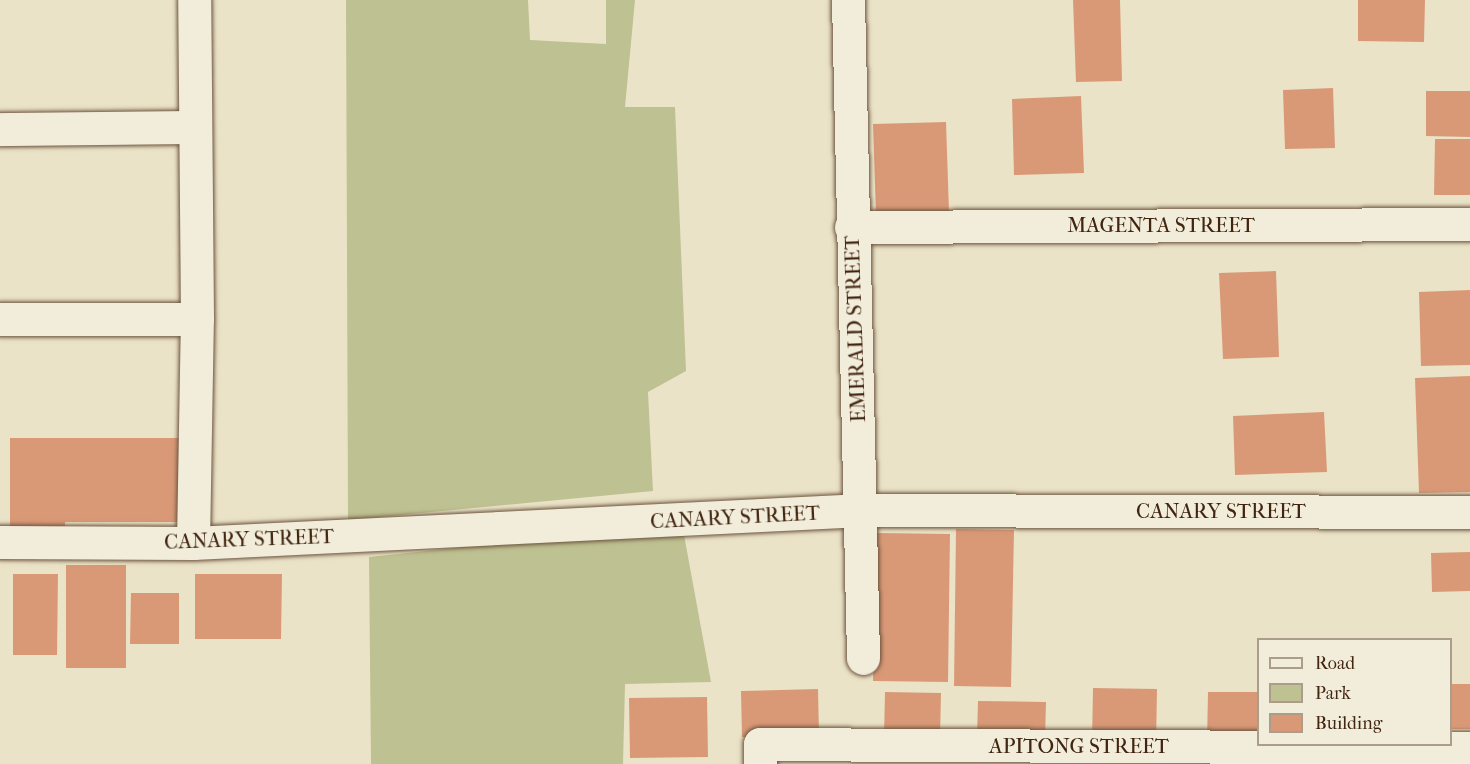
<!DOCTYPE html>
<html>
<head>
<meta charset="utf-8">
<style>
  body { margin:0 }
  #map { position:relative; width:1470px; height:764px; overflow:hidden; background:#ebe3c7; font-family:"IM FELL French Canon",serif }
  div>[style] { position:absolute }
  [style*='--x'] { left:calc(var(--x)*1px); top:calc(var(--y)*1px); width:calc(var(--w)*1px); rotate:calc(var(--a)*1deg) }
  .green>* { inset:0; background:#bec191 }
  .building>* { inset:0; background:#d99977 }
  .roads { filter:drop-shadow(0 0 2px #6c543e) drop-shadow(0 0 2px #6c543e) }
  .street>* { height:33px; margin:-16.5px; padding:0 16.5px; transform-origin:16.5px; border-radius:16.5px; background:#f2eddb }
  span { translate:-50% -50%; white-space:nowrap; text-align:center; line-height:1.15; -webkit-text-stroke:4.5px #f2eddb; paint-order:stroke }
  .street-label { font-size:21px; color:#412510 }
  .legend { position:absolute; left:1257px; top:638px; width:195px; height:108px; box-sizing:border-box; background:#f2eddb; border:2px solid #ab9d8a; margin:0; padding:8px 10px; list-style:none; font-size:18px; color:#412510 }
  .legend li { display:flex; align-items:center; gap:12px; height:30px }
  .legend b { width:30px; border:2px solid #ab9d8a }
</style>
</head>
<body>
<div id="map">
  <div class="green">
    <i style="clip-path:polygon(346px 0,528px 0,530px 40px,606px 44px,606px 0,635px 0,625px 107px,675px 107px,686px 371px,648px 392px,653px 491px,348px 520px)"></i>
    <i style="clip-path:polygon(682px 524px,711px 682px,625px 684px,623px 764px,371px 764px,369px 557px)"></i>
  </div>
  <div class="building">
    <i style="clip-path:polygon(1073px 0,1120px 0,1122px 81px,1076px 82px)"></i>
    <i style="clip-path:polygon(1358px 0,1425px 0,1424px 42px,1358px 41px)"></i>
    <i style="clip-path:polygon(1333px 88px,1335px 148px,1285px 149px,1283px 90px)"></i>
    <i style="clip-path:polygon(1426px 91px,1470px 91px,1470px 137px,1426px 136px)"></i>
    <i style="clip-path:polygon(1081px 96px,1084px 173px,1014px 175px,1012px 99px)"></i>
    <i style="clip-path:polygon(946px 122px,949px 212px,876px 215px,873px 124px)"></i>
    <i style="clip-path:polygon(1435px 139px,1470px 139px,1470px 195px,1434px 195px)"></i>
    <i style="clip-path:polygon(1276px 271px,1279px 357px,1223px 359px,1219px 273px)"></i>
    <i style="clip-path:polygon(1470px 290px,1470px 365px,1421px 366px,1419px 292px)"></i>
    <i style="clip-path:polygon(1470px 376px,1470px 492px,1419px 493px,1415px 378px)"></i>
    <i style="clip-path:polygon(1324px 412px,1327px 472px,1235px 475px,1233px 416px)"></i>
    <i style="clip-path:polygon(10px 438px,184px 438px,184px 522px,65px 522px,65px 531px,10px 531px)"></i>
    <i style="clip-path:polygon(956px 529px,1014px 530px,1011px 687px,954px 686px)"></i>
    <i style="clip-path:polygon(876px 533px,950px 534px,948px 682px,873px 681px)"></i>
    <i style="clip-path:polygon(1470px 552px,1470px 591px,1432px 592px,1431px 553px)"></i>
    <i style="clip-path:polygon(66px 565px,126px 565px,126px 668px,66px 668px)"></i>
    <i style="clip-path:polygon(13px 574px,58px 574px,57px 655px,13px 655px)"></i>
    <i style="clip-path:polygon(195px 574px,282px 574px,281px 639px,195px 639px)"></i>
    <i style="clip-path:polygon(131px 593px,179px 593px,179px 644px,130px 644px)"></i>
    <i style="clip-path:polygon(1450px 684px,1470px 684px,1470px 729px,1450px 729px)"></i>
    <i style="clip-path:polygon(1093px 688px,1157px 689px,1156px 744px,1092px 742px)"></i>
    <i style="clip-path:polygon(818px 689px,819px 736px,742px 737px,741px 691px)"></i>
    <i style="clip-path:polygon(885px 692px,941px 693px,940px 738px,884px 737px)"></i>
    <i style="clip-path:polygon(1208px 692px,1258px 692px,1258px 744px,1207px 743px)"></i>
    <i style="clip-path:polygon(707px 697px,708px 757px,630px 758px,629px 698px)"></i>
    <i style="clip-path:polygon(978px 701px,1046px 702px,1045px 739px,977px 737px)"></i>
  </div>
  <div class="roads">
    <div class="street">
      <i style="--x:848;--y:0;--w:658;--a:88.69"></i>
      <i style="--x:0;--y:129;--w:195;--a:-0.6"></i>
      <i style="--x:851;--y:227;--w:619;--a:-0.28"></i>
      <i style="--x:0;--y:319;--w:197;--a:0"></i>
      <i style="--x:0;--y:542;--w:193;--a:0.3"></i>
      <i style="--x:193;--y:543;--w:670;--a:-2.82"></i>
      <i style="--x:862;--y:510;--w:608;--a:0.19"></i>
      <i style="--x:193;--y:543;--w:224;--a:-89"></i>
      <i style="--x:197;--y:319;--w:319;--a:-90.5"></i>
      <i style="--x:760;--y:764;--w:20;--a:-90"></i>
      <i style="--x:760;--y:744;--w:710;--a:0.32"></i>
    </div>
  </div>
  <div class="street-label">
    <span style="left:1161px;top:225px">MAGENTA STREET</span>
    <span style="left:855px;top:329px;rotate:-92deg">EMERALD STREET</span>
    <span style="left:1221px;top:511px">CANARY STREET</span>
    <span style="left:735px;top:517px;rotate:-3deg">CANARY STREET</span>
    <span style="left:249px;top:539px;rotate:-2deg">CANARY STREET</span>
    <span style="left:1079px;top:746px">APITONG STREET</span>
  </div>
  <ul class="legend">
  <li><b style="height:8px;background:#f2eddb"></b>Road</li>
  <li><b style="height:16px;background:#bec191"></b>Park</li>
  <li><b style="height:16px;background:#d99977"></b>Building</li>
  </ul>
</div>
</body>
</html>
